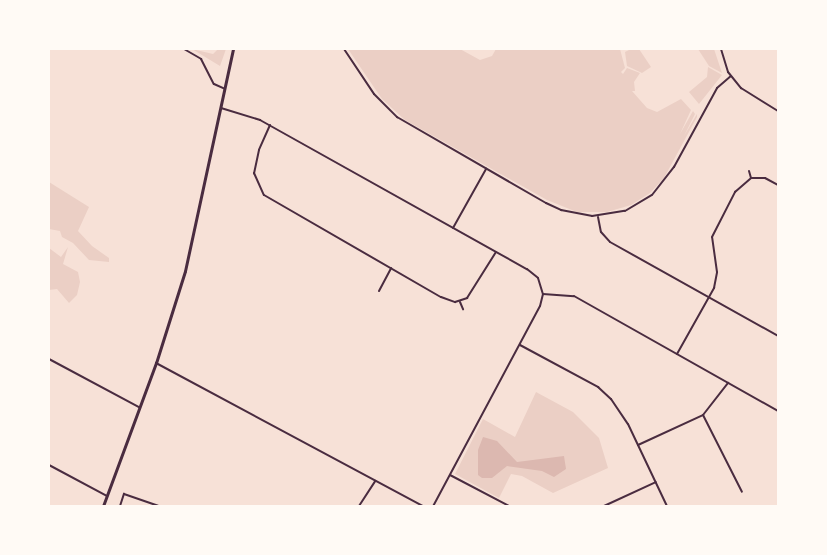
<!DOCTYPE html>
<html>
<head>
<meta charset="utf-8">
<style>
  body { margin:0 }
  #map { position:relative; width:827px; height:555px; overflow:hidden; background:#f7e1d7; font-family:Karla,sans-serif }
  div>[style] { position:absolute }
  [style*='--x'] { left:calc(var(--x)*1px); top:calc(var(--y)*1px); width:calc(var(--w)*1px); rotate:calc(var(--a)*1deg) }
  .green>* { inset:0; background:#ebcfc5 }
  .water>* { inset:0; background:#dcb8b0 }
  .minor>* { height:2px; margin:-1px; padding:0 1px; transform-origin:1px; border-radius:1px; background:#4a2c40 }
  .secondary>* { height:3px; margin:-1.5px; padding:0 1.5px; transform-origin:1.5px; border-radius:1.5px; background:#4a2c40 }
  span { translate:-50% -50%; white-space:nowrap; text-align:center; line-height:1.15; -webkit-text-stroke:5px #fffaf5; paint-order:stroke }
  .frame { position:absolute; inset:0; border:50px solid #fffaf5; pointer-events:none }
</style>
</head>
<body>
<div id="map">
  <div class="green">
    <i style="clip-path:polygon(192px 49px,213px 54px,218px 49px,226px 49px,220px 66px)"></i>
    <i style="clip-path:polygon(348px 49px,460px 49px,480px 60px,492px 56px,496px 49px,620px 49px,625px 68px,621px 72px,623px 74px,627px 68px,640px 73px,634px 82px,635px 91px,632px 91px,647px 108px,657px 112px,681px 99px,691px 110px,680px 134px,693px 111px,695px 114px,684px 136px,697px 114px,697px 117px,664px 178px,650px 193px,631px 205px,607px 212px,577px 212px,547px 200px,405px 120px,382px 99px)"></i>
    <i style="clip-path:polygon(631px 49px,639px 49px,651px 67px,642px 73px,627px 66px,625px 52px)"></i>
    <i style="clip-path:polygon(698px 49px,714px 49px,722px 73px,709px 66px)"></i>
    <i style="clip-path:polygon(708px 67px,722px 75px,699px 104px,689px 92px,707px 77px)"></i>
    <i style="clip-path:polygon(49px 182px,89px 207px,78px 231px,92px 246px,109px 258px,109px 262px,89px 260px,73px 243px,62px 237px,60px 231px,49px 229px)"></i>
    <i style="clip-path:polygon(68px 247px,63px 264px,78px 272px,80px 282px,77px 295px,69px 303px,57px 289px,49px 290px,49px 248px,61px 257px)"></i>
    <i style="clip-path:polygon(536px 392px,573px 412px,599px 438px,608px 468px,553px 493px,522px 476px,511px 474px,499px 498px,455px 474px,483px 419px,515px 437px)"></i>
  </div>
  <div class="water">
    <i style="clip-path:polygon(483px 437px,497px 441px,517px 462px,564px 456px,566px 469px,554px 477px,542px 471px,507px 466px,492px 478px,482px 478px,478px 475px,478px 450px)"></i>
  </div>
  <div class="minor">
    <i style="--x:184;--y:49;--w:20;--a:30"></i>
    <i style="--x:201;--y:59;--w:28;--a:63"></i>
    <i style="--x:214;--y:84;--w:12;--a:24"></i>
    <i style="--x:344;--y:49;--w:54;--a:56.3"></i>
    <i style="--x:374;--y:94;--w:33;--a:45"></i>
    <i style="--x:397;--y:117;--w:172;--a:30"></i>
    <i style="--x:546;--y:203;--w:17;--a:25"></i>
    <i style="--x:561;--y:210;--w:32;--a:11"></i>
    <i style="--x:592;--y:216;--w:33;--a:-9"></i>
    <i style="--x:625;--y:211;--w:31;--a:-31"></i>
    <i style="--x:652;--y:195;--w:36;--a:-52"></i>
    <i style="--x:674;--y:167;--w:90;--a:-61.4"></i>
    <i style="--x:717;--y:88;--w:18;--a:-41"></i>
    <i style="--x:721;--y:49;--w:24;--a:73"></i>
    <i style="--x:728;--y:72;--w:21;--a:51"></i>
    <i style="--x:741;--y:88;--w:44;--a:31.9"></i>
    <i style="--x:221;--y:108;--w:41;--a:17.1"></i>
    <i style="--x:260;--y:120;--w:306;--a:29.2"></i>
    <i style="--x:527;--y:269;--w:14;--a:39"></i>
    <i style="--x:538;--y:278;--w:17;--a:73"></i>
    <i style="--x:543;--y:294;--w:12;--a:104"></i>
    <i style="--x:540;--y:306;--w:227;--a:118.1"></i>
    <i style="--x:270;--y:125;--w:27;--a:114"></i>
    <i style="--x:259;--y:150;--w:24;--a:102"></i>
    <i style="--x:254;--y:173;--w:24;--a:66"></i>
    <i style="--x:264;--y:195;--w:204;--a:30"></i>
    <i style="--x:441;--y:297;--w:15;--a:20"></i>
    <i style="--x:455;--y:302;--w:13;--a:-18"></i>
    <i style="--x:467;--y:298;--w:54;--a:-57.8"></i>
    <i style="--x:749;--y:171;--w:7;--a:74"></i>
    <i style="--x:598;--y:217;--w:15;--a:79"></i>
    <i style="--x:601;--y:232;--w:13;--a:48"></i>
    <i style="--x:610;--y:242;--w:193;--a:29.2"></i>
    <i style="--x:453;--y:228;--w:68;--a:-60.8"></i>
    <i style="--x:379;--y:291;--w:26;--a:-62"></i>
    <i style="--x:543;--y:294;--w:31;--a:4"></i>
    <i style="--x:574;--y:296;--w:234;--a:29.4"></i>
    <i style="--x:460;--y:302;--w:8;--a:67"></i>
    <i style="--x:520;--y:345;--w:89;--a:28.3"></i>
    <i style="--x:598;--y:387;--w:18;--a:43"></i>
    <i style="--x:611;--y:399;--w:30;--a:56"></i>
    <i style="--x:628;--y:424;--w:91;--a:64.6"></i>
    <i style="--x:677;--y:354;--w:76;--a:-60.7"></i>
    <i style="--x:714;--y:288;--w:16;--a:-79"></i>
    <i style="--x:717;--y:272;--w:35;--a:-98"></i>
    <i style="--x:712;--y:237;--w:51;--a:-62.9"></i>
    <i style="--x:735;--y:192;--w:21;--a:-41"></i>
    <i style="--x:751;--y:178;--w:14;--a:0"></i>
    <i style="--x:765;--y:178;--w:15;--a:28"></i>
    <i style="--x:49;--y:359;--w:102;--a:28.1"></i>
    <i style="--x:156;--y:363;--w:303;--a:28.2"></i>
    <i style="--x:703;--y:415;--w:86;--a:63.1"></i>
    <i style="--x:638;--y:445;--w:72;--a:-24.8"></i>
    <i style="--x:703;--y:415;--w:41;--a:-52"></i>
    <i style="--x:49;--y:465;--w:66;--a:28.1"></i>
    <i style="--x:450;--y:475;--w:67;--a:27.7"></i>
    <i style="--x:120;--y:506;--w:13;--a:-72"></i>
    <i style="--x:124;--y:494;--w:36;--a:19"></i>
    <i style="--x:359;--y:506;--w:30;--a:-57"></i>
    <i style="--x:604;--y:506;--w:57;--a:-24.8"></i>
  </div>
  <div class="secondary">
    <i style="--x:103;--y:506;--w:153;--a:-69.7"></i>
    <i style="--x:156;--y:363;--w:96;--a:-72.5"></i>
    <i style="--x:185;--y:271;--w:227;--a:-77.8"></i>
  </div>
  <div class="frame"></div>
</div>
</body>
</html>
